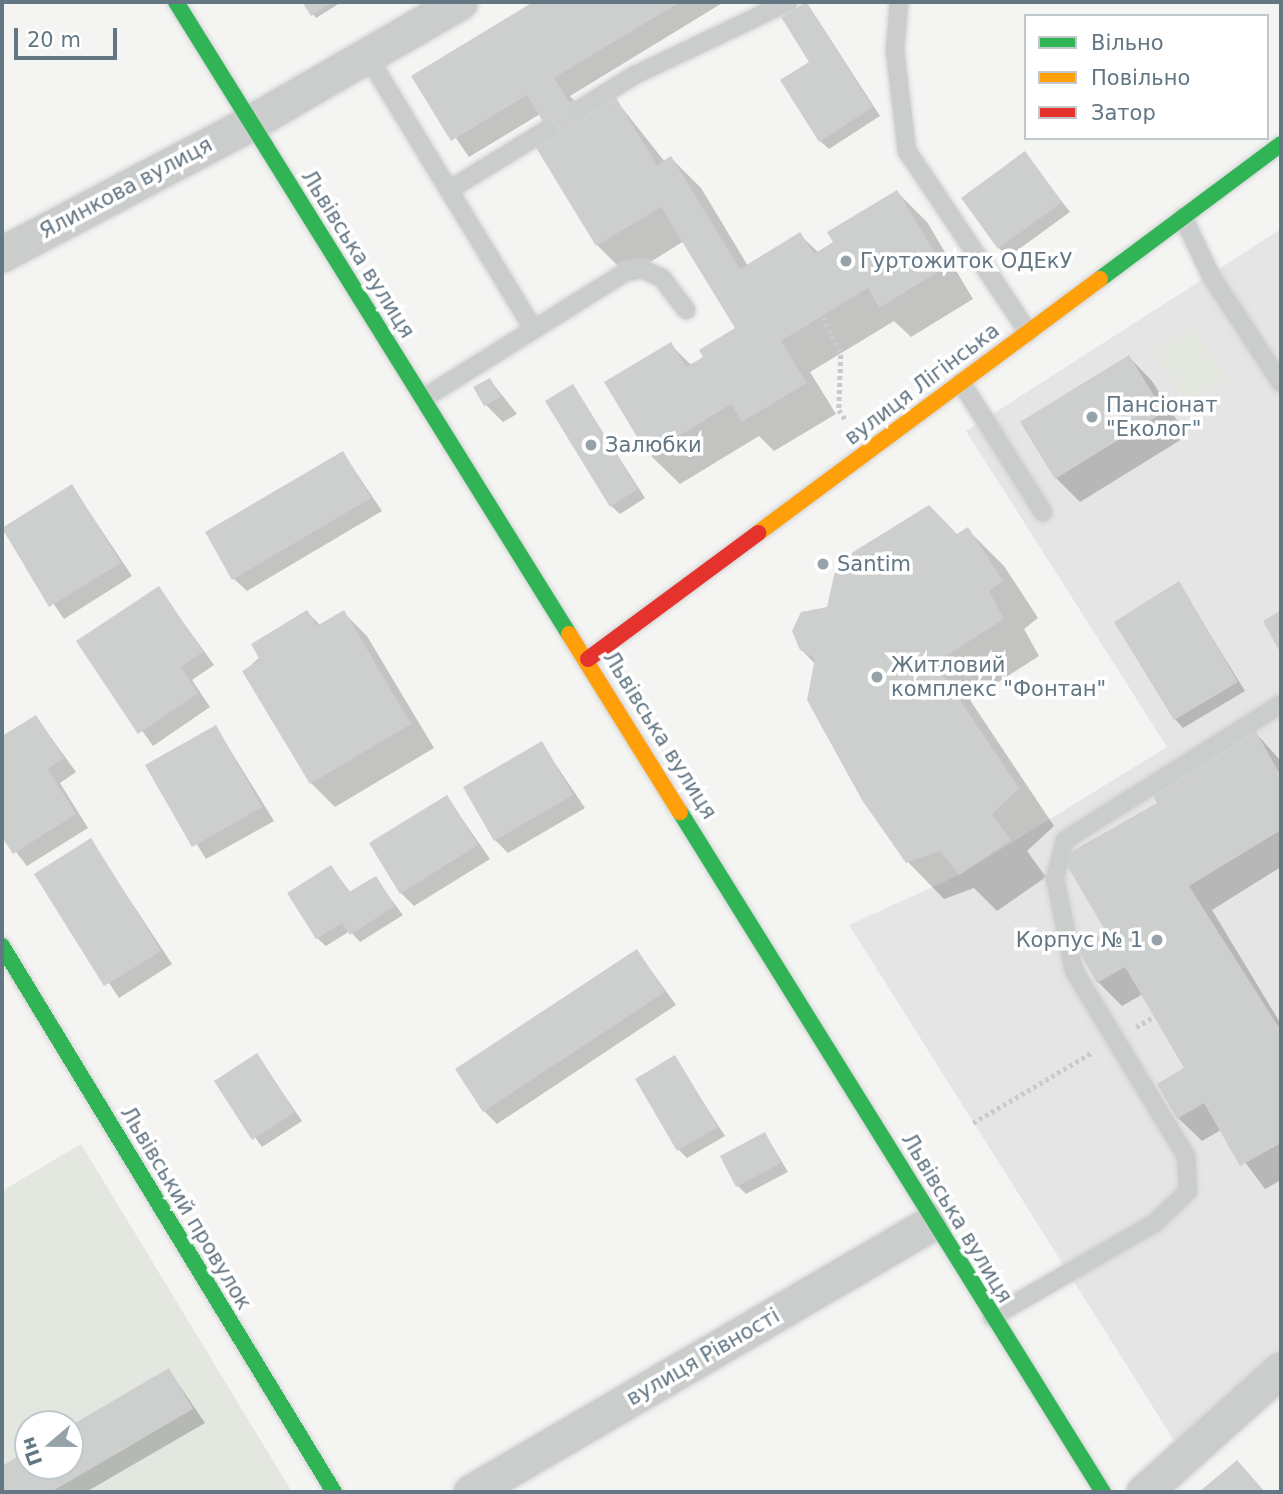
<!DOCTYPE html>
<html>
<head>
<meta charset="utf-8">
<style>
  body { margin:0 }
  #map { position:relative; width:1283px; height:1494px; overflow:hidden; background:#f4f4f2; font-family:"DejaVu Sans",sans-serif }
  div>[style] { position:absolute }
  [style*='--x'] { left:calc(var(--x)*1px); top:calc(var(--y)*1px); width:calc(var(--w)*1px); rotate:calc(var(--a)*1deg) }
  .built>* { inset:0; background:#e4e5e4 }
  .green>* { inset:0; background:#e4e7e0 }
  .shadow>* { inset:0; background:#0003 }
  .building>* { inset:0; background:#cdcfce }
  .path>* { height:4.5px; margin-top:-2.25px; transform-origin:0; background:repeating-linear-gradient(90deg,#cacaca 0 3.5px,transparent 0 7px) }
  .roads { filter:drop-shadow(0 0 2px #d0d2d2) drop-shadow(0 0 2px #d0d2d2) }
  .lane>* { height:18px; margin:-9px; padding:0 9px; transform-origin:9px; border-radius:9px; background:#cbcdcd }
  .street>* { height:35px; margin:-17.5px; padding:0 17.5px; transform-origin:17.5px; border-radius:17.5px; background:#cbcdcd }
  .fast>* { height:16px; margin:-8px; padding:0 8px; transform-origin:8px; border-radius:8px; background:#30b455 }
  .slow>* { height:16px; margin:-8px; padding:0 8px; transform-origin:8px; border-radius:8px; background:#ff9f0a }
  .jam>* { height:16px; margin:-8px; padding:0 8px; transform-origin:8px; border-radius:8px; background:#e5322d }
  .dots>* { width:19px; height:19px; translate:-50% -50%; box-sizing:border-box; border:4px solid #fff; border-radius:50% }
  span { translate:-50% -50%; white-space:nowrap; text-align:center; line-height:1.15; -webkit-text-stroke:7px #fff; paint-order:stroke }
  .street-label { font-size:21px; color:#637683 }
  .poi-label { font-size:21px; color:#637683 }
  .left { translate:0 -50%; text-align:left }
  .right { translate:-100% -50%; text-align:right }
  .frame { position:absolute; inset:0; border:4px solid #637683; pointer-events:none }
  .legend { position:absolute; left:1024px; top:14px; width:245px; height:126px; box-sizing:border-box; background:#fff; border:2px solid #c1c8cd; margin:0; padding:9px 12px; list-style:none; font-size:21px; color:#637683 }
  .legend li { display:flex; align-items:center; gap:14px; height:35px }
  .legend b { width:35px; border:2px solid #c1c8cd }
  .north { position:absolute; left:14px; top:1410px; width:70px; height:70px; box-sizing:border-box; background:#fff; border:2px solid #c1c8cd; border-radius:50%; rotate:250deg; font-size:19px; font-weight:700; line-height:28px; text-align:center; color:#637683 }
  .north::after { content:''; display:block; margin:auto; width:24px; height:32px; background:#96a2aa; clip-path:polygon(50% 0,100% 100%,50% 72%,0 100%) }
  .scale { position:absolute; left:14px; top:28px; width:103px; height:32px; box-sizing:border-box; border:4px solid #637683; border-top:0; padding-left:9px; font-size:21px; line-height:24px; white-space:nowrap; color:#637683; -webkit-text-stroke:5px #fff; paint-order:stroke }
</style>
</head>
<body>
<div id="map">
  <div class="built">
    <i style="clip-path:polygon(1281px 229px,1281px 1347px,1175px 1442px,849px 925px,959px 875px,1167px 747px,966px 431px)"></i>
  </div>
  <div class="green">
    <i style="clip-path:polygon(1193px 325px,1229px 381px,1188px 406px,1152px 350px)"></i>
    <i style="clip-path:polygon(evenodd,81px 1144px,292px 1492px,2px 1492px,2px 1191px,81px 1144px,28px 1424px,70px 1424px,70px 1466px,28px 1466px,28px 1424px)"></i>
  </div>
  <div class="shadow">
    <i style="clip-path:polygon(304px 2px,339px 2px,340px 3px,316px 18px)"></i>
    <i style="clip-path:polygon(536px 2px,724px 2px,570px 96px,584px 111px,615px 99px,665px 162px,671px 158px,701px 188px,748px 266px,800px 235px,819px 253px,897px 192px,927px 222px,973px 299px,911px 337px,894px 321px,810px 372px,836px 414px,774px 451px,759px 436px,680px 484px,649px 454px,670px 344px,692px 366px,737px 329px,684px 241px,628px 276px,597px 245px,537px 146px,554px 136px,540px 114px,469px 157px,413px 76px)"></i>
    <i style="clip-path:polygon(807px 3px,880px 116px,829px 149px,820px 141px)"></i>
    <i style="clip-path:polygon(1025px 154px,1070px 212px,1008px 257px,999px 248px)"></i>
    <i style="clip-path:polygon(1129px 357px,1152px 381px,1187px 436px,1080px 502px,1056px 478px)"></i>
    <i style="clip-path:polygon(490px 380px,517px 414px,503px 422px,486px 405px)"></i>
    <i style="clip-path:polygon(573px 386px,645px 498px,620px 514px,611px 506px)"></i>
    <i style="clip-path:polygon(343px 453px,382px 511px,247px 591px,234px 579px)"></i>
    <i style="clip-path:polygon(72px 486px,132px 576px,64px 619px,3px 530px)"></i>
    <i style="clip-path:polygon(967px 529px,1004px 566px,1038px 618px,1024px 629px,1039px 656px,970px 700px,1054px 826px,1027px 851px,1046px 877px,997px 911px,974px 888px,944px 899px,908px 862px,815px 664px,801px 649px,828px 608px)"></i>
    <i style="clip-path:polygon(1179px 584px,1245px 691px,1183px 728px,1175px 719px)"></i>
    <i style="clip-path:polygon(159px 589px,214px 665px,192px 680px,210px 707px,153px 746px,79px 642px)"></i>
    <i style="clip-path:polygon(307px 612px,321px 626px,343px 612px,367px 636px,434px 748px,335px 807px,311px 783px,245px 671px)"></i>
    <i style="clip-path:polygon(36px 717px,76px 772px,60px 783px,88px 828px,27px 866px,2px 834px,2px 738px)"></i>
    <i style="clip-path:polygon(216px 727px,274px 821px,206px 859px,148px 766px)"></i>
    <i style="clip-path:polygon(1253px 730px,1281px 761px,1281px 867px,1212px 910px,1281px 1024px,1281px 1180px,1265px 1189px,1221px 1130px,1202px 1141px,1178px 1118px,1186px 1069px,1143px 994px,1122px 1006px,1098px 982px,1108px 933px,1159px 803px)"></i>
    <i style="clip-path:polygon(542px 744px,585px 808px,508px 853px,495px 840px)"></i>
    <i style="clip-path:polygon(447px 797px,490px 859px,414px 906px,401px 893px)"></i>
    <i style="clip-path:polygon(91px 841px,172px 964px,119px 998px,37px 874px)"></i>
    <i style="clip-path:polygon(331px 867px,351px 893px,375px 878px,403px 915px,360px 942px,350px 931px,326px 946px,317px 938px)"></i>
    <i style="clip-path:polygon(637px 951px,676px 1005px,497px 1124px,484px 1111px)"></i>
    <i style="clip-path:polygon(257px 1055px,302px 1121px,262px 1147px,216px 1082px)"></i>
    <i style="clip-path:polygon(675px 1058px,725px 1136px,687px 1158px,679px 1150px)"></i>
    <i style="clip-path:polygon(765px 1134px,788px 1172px,746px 1194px,738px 1186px)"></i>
    <i style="clip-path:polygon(169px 1370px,205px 1423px,86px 1492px,2px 1492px,2px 1468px,28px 1452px,28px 1466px,70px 1466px,70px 1428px)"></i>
  </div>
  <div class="building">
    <i style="clip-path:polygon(302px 2px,333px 2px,311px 16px)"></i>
    <i style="clip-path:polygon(533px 2px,680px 2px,554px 78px,579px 118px,615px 96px,657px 165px,671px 156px,740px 269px,800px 232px,814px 254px,833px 242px,827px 232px,897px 190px,944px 268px,879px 308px,868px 288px,781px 341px,807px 383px,742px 422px,731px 404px,648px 455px,604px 382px,671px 342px,686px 367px,703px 357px,699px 350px,735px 328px,661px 207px,596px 246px,535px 146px,551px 135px,527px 95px,451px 141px,411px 76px)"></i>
    <i style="clip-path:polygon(806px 2px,873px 107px,819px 142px,780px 80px,809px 62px,781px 17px)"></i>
    <i style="clip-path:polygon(1025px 151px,1062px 202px,998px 249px,961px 198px)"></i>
    <i style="clip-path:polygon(1129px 355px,1164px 412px,1055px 479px,1020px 422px)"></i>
    <i style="clip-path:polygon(490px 378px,501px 397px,484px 406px,473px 387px)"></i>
    <i style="clip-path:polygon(573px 384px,638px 489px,610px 507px,545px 401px)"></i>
    <i style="clip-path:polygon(343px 451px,371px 498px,232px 580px,205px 532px)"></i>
    <i style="clip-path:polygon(72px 484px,121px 563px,49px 607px,2px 528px)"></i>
    <i style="clip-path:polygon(929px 505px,957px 534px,968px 527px,1003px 581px,989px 591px,1004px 619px,935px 663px,1019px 788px,992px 814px,1011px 840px,959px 875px,940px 851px,906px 863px,862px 800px,807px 700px,815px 658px,800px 650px,792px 631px,801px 612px,827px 607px,837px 562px)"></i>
    <i style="clip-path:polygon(1179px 581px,1238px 682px,1174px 720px,1114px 622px)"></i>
    <i style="clip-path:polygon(159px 586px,203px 652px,181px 667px,198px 693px,138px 734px,76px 641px)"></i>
    <i style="clip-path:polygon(307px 610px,317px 626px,344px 610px,411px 724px,310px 784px,242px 671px,260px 660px,251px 644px)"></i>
    <i style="clip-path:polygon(1281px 610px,1281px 654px,1263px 621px)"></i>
    <i style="clip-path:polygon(36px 715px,64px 758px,48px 769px,76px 814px,13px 854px,2px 837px,2px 736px)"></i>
    <i style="clip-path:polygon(216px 725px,262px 807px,192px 847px,145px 765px)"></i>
    <i style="clip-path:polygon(1254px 728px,1281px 776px,1281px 830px,1189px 886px,1281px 1031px,1281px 1143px,1240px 1166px,1204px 1103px,1177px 1119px,1157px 1084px,1184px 1068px,1125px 967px,1097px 983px,1077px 948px,1106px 932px,1062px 857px,1157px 803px,1149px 788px)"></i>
    <i style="clip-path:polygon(542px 741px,573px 795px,494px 841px,463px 787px)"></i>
    <i style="clip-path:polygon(447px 795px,478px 845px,400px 894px,369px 843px)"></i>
    <i style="clip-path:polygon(91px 838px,161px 951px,104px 986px,34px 874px)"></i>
    <i style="clip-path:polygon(331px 865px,349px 892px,376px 876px,395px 906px,350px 935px,342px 923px,316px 939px,287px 893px)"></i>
    <i style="clip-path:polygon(637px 949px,665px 992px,483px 1112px,455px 1069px)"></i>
    <i style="clip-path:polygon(257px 1053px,295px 1112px,252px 1140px,214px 1081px)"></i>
    <i style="clip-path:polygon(675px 1055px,718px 1127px,677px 1151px,635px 1079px)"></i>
    <i style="clip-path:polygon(765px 1132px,781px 1163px,736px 1187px,720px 1156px)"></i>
    <i style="clip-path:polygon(169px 1368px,193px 1409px,51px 1492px,2px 1492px,2px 1466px,28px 1450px,28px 1466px,70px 1466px,70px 1426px)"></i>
    <i style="clip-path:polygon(1237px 1460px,1265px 1492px,1199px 1492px)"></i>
  </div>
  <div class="path">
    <i style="--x:823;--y:317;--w:42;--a:64.7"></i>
    <i style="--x:841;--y:355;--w:55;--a:92.1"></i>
    <i style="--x:839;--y:410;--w:14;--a:56"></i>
    <i style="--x:1136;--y:1027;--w:22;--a:-30"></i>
    <i style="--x:973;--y:1123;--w:139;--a:-30.6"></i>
  </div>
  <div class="roads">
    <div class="lane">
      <i style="--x:899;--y:2;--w:49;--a:94.7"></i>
      <i style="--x:895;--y:51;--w:101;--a:83.2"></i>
      <i style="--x:907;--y:151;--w:218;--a:56.2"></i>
      <i style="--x:368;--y:57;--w:316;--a:58.7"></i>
      <i style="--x:575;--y:112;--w:70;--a:-31.7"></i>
      <i style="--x:635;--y:75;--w:170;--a:-25.5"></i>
      <i style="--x:449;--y:190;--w:116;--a:-31.6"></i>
      <i style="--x:1183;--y:217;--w:65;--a:64.6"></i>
      <i style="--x:1211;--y:276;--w:128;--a:56.8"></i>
      <i style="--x:961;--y:382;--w:154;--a:57.8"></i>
      <i style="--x:424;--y:398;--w:238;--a:-32"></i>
      <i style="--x:626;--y:272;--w:16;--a:-11"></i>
      <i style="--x:642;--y:269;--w:22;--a:24"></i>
      <i style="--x:662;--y:278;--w:40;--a:53"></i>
      <i style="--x:992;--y:1317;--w:188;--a:-30"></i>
      <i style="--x:1155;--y:1223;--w:46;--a:-44.1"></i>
      <i style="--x:1188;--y:1191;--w:35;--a:-93"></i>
      <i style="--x:1186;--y:1156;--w:216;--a:-121.2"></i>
      <i style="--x:1074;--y:971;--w:95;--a:-101.5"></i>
      <i style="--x:1055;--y:878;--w:39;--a:-75"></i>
      <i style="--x:1065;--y:840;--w:255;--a:-32.2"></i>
    </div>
    <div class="street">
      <i style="--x:2;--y:254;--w:280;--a:-27.8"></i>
      <i style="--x:250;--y:123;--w:242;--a:-30"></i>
      <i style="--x:471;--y:1492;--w:537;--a:-30.29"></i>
      <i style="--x:1144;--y:1492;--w:184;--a:-41.9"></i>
    </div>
    <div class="fast">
      <i style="--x:176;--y:2;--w:744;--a:58.13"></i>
      <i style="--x:1100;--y:279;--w:226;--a:-36.7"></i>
      <i style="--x:680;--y:812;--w:801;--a:58.12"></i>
      <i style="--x:2;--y:946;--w:639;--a:58.7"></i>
    </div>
    <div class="slow">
      <i style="--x:758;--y:533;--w:426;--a:-36.6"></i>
      <i style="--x:569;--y:634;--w:210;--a:58.1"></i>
    </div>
    <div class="jam">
      <i style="--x:588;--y:659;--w:212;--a:-36.5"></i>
    </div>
  </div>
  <div class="dots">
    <i style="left:846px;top:261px;background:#96a2aa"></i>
    <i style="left:1092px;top:417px;background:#96a2aa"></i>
    <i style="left:591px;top:445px;background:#96a2aa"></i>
    <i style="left:823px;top:564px;background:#96a2aa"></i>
    <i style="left:877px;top:677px;background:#96a2aa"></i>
    <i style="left:1157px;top:940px;background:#96a2aa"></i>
  </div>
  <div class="street-label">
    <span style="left:126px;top:188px;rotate:-28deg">Ялинкова вулиця</span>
    <span style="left:358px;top:254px;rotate:58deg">Львівська вулиця</span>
    <span style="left:922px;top:384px;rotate:-37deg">вулиця Лігінська</span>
    <span style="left:660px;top:735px;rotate:58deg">Львівська вулиця</span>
    <span style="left:186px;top:1208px;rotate:59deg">Львівський провулок</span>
    <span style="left:957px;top:1218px;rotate:59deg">Львівська вулиця</span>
    <span style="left:703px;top:1357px;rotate:-30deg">вулиця Рівності</span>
  </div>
  <div class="poi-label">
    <span class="left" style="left:860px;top:261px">Гуртожиток ОДЕкУ</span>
    <span class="left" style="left:1106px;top:417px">Пансіонат<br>"Еколог"</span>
    <span class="left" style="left:605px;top:445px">Залюбки</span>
    <span class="left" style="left:837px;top:564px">Santim</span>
    <span class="left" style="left:891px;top:677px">Житловий<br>комплекс "Фонтан"</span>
    <span class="right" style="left:1143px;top:940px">Корпус № 1</span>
  </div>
  <div class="frame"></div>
  <ul class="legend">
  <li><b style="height:9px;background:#30b455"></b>Вільно</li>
  <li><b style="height:9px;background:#ff9f0a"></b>Повільно</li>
  <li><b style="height:9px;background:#e5322d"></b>Затор</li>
  </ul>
  <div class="north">Пн</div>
  <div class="scale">20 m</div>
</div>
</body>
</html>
